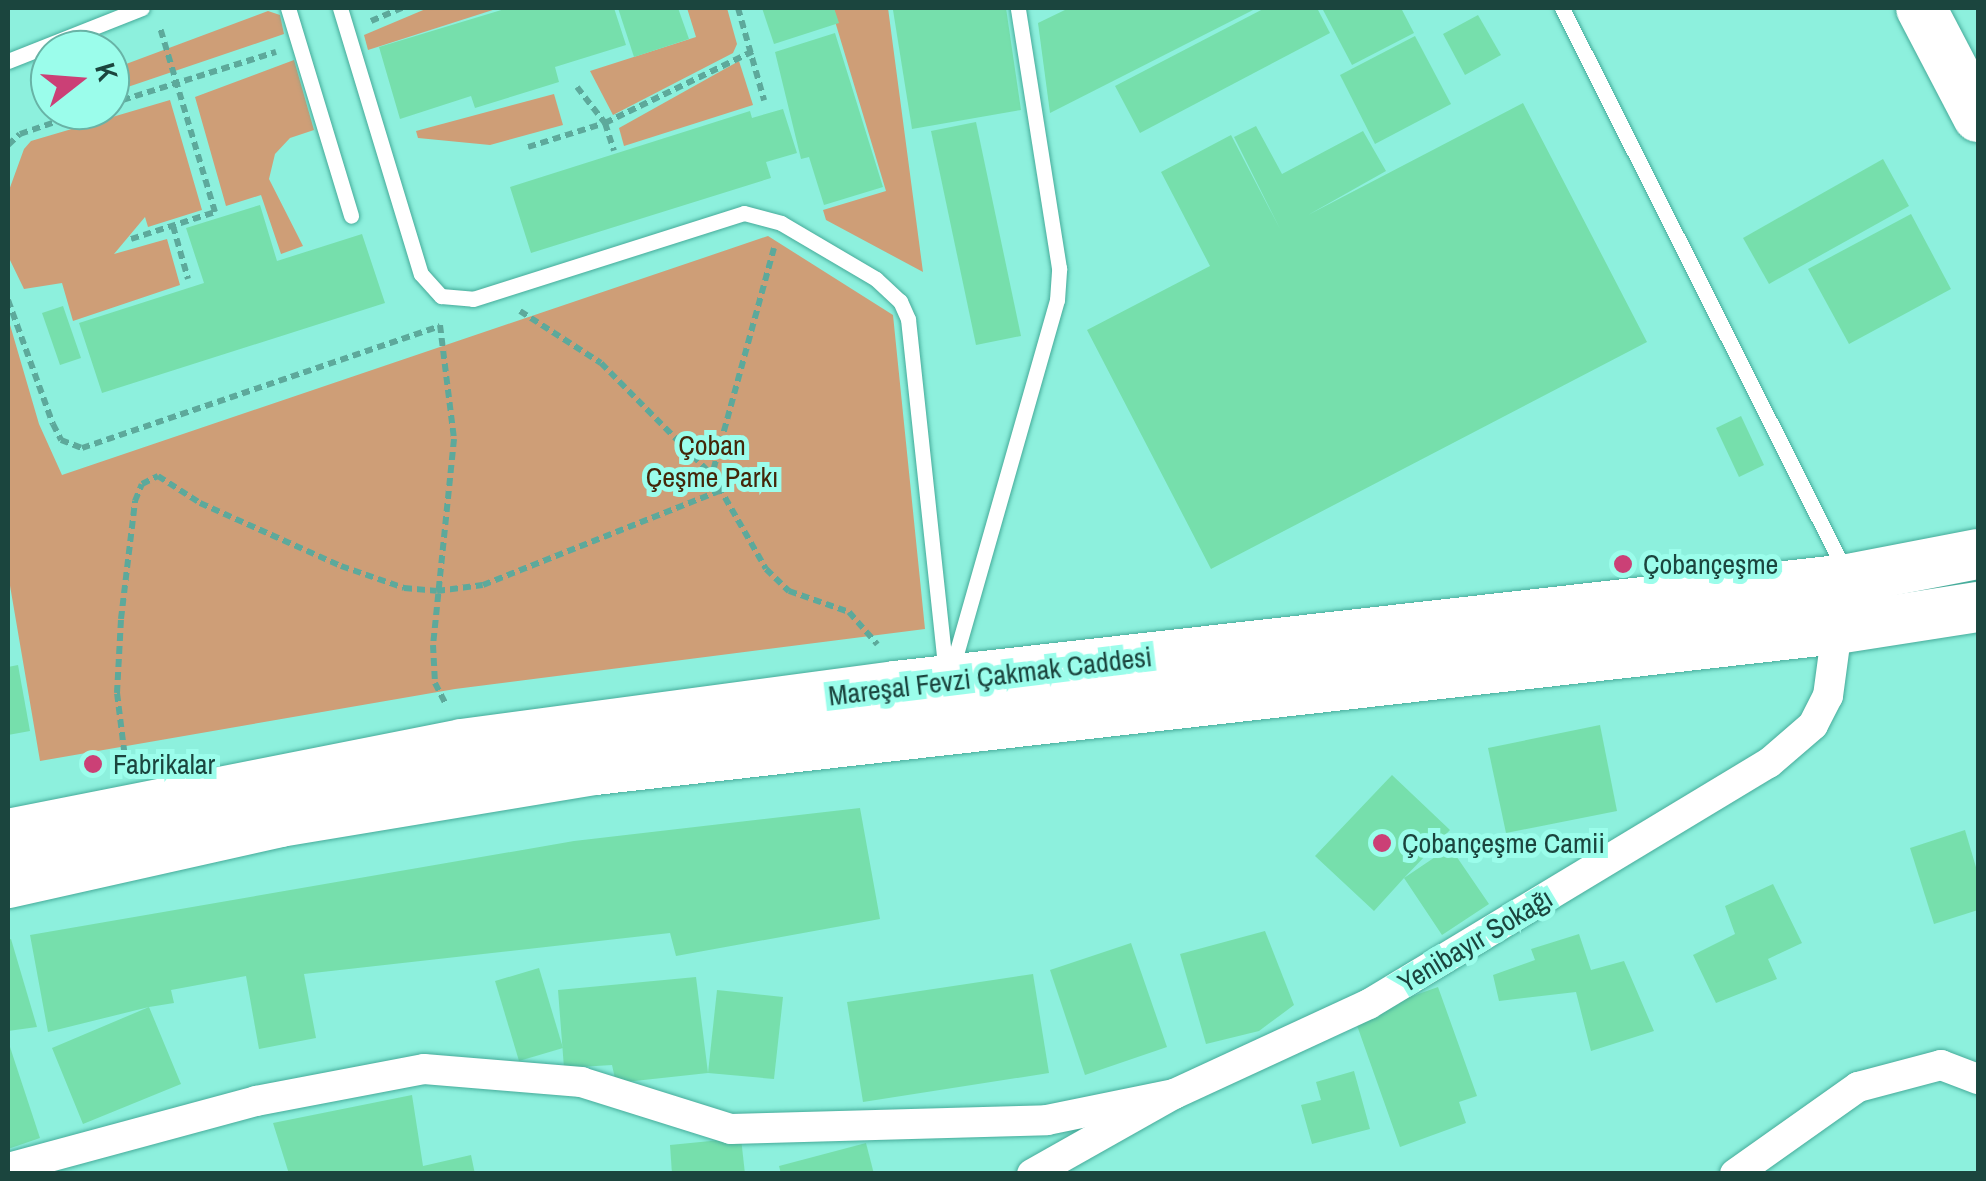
<!DOCTYPE html>
<html>
<head>
<meta charset="utf-8">
<style>
  body { margin:0 }
  #map { position:relative; width:1986px; height:1181px; overflow:hidden; background:#8df0dd; font-family:"Archivo Narrow",sans-serif }
  div>[style] { position:absolute }
  [style*='--x'] { left:calc(var(--x)*1px); top:calc(var(--y)*1px); width:calc(var(--w)*1px); rotate:calc(var(--a)*1deg) }
  .green>* { inset:0; background:#ce9e77 }
  .building>* { inset:0; background:#76dfac }
  .path>* { height:6px; margin-top:-3px; transform-origin:0; background:repeating-linear-gradient(90deg,#5da99b 0 8px,transparent 0 13px) }
  .roads { filter:drop-shadow(0 0 2px #46ab9a) drop-shadow(0 0 2px #46ab9a) }
  .lane>* { height:15px; margin:-7.5px; padding:0 7.5px; transform-origin:7.5px; border-radius:7.5px; background:#fff }
  .street>* { height:30px; margin:-15px; padding:0 15px; transform-origin:15px; border-radius:15px; background:#fff }
  .primary>* { height:50px; margin:-25px; padding:0 25px; transform-origin:25px; border-radius:25px; background:#fff }
  .dots>* { width:28px; height:28px; translate:-50% -50%; box-sizing:border-box; border:5px solid #9bfdeb; border-radius:50% }
  span { translate:-50% -50%; white-space:nowrap; text-align:center; line-height:1.15; -webkit-text-stroke:10px #9bfdeb; paint-order:stroke }
  .park-label { font-size:28px; color:#442609 }
  .poi-label { font-size:28px; color:#1b453e }
  .left { translate:0 -50%; text-align:left }
  .street-label { font-size:28px; color:#1b453e }
  .frame { position:absolute; inset:0; border:10px solid #1b453e; pointer-events:none }
  .north { position:absolute; left:30px; top:30px; width:100px; height:100px; box-sizing:border-box; background:#9bfdeb; border:2px solid #68b3a6; border-radius:50%; rotate:73deg; font-size:28px; font-weight:700; line-height:40px; text-align:center; color:#1b453e }
  .north::after { content:''; display:block; margin:auto; width:35px; height:45px; background:#cb4076; clip-path:polygon(50% 0,100% 100%,50% 72%,0 100%) }
</style>
</head>
<body>
<div id="map">
  <div class="green">
    <i style="clip-path:polygon(428px 8px,499px 8px,368px 50px,364px 35px)"></i>
    <i style="clip-path:polygon(687px 8px,727px 8px,737px 44px,733px 53px,613px 115px,590px 71px,696px 37px)"></i>
    <i style="clip-path:polygon(831px 8px,888px 8px,923px 272px,826px 220px,823px 210px,886px 191px)"></i>
    <i style="clip-path:polygon(268px 11px,280px 15px,284px 34px,110px 93px,110px 70px)"></i>
    <i style="clip-path:polygon(294px 60px,314px 130px,290px 138px,275px 154px,269px 179px,303px 246px,281px 254px,261px 195px,226px 206px,195px 97px)"></i>
    <i style="clip-path:polygon(739px 61px,753px 105px,624px 146px,619px 128px)"></i>
    <i style="clip-path:polygon(554px 94px,563px 125px,490px 145px,418px 138px,416px 131px)"></i>
    <i style="clip-path:polygon(170px 100px,202px 210px,148px 227px,145px 217px,114px 254px,167px 239px,180px 285px,73px 321px,62px 283px,24px 289px,8px 256px,8px 193px,24px 149px,31px 141px)"></i>
    <i style="clip-path:polygon(768px 236px,893px 315px,925px 629px,455px 689px,40px 761px,8px 574px,8px 318px,39px 424px,62px 475px)"></i>
  </div>
  <div class="building">
    <i style="clip-path:polygon(508px 8px,614px 8px,626px 45px,555px 67px,559px 82px,475px 108px,471px 96px,400px 119px,379px 47px)"></i>
    <i style="clip-path:polygon(618px 8px,678px 8px,689px 39px,634px 57px)"></i>
    <i style="clip-path:polygon(762px 8px,834px 8px,839px 23px,774px 44px)"></i>
    <i style="clip-path:polygon(1006px 8px,1021px 110px,912px 129px,893px 10px)"></i>
    <i style="clip-path:polygon(1069px 8px,1257px 8px,1050px 113px,1038px 23px)"></i>
    <i style="clip-path:polygon(1265px 8px,1317px 8px,1330px 33px,1140px 133px,1115px 86px)"></i>
    <i style="clip-path:polygon(1322px 8px,1401px 8px,1414px 33px,1352px 65px)"></i>
    <i style="clip-path:polygon(1478px 15px,1501px 55px,1465px 75px,1443px 34px)"></i>
    <i style="clip-path:polygon(835px 33px,883px 187px,824px 205px,809px 157px,801px 159px,775px 52px)"></i>
    <i style="clip-path:polygon(1415px 36px,1451px 104px,1375px 144px,1340px 75px)"></i>
    <i style="clip-path:polygon(1523px 103px,1647px 342px,1211px 569px,1087px 330px,1210px 266px,1161px 172px,1231px 135px,1280px 229px,1234px 137px,1256px 126px,1282px 174px,1363px 131px,1386px 171px,1308px 215px)"></i>
    <i style="clip-path:polygon(783px 109px,797px 153px,766px 162px,771px 178px,531px 253px,510px 187px,750px 111px,752px 118px)"></i>
    <i style="clip-path:polygon(976px 122px,1021px 336px,976px 345px,931px 131px)"></i>
    <i style="clip-path:polygon(1883px 159px,1909px 206px,1769px 284px,1743px 238px)"></i>
    <i style="clip-path:polygon(260px 205px,277px 261px,362px 234px,385px 303px,102px 393px,79px 323px,204px 283px,186px 228px)"></i>
    <i style="clip-path:polygon(1911px 214px,1951px 289px,1849px 344px,1808px 269px)"></i>
    <i style="clip-path:polygon(63px 306px,81px 358px,60px 365px,42px 313px)"></i>
    <i style="clip-path:polygon(1741px 416px,1764px 465px,1739px 477px,1716px 428px)"></i>
    <i style="clip-path:polygon(18px 665px,30px 731px,8px 735px,8px 667px)"></i>
    <i style="clip-path:polygon(1600px 725px,1617px 811px,1506px 833px,1488px 748px)"></i>
    <i style="clip-path:polygon(1392px 775px,1450px 830px,1404px 878px,1450px 847px,1489px 904px,1442px 935px,1404px 878px,1374px 911px,1315px 856px)"></i>
    <i style="clip-path:polygon(860px 808px,880px 919px,676px 956px,670px 933px,304px 974px,316px 1038px,259px 1049px,246px 976px,171px 990px,174px 1003px,149px 1007px,181px 1084px,83px 1124px,52px 1048px,149px 1007px,48px 1032px,30px 935px,574px 841px)"></i>
    <i style="clip-path:polygon(1965px 830px,1978px 874px,1978px 910px,1934px 924px,1910px 848px)"></i>
    <i style="clip-path:polygon(1773px 884px,1802px 943px,1768px 959px,1777px 979px,1716px 1003px,1693px 955px,1735px 934px,1725px 906px)"></i>
    <i style="clip-path:polygon(1265px 931px,1294px 1005px,1259px 1031px,1206px 1044px,1180px 954px)"></i>
    <i style="clip-path:polygon(1579px 934px,1591px 970px,1624px 961px,1654px 1031px,1591px 1051px,1576px 992px,1499px 1001px,1493px 975px,1535px 960px,1531px 949px)"></i>
    <i style="clip-path:polygon(11px 939px,37px 1027px,8px 1031px,8px 940px)"></i>
    <i style="clip-path:polygon(1131px 943px,1167px 1047px,1085px 1075px,1050px 970px)"></i>
    <i style="clip-path:polygon(539px 968px,563px 1048px,519px 1061px,495px 981px)"></i>
    <i style="clip-path:polygon(1033px 974px,1049px 1073px,863px 1102px,847px 1002px)"></i>
    <i style="clip-path:polygon(696px 977px,708px 1073px,616px 1083px,612px 1065px,564px 1068px,558px 990px)"></i>
    <i style="clip-path:polygon(1438px 987px,1477px 1096px,1459px 1102px,1466px 1123px,1400px 1147px,1354px 1017px)"></i>
    <i style="clip-path:polygon(717px 990px,783px 997px,774px 1079px,708px 1073px)"></i>
    <i style="clip-path:polygon(8px 1041px,40px 1138px,8px 1149px)"></i>
    <i style="clip-path:polygon(1354px 1071px,1370px 1129px,1312px 1144px,1301px 1105px,1321px 1100px,1316px 1082px)"></i>
    <i style="clip-path:polygon(412px 1095px,423px 1166px,471px 1155px,475px 1174px,289px 1174px,273px 1123px)"></i>
    <i style="clip-path:polygon(741px 1138px,745px 1174px,672px 1174px,670px 1145px)"></i>
    <i style="clip-path:polygon(866px 1143px,874px 1174px,781px 1174px,779px 1166px)"></i>
  </div>
  <div class="path">
    <i style="--x:738;--y:8;--w:96;--a:74.2"></i>
    <i style="--x:371;--y:21;--w:34;--a:-23"></i>
    <i style="--x:577;--y:87;--w:46;--a:52.1"></i>
    <i style="--x:605;--y:123;--w:29;--a:72"></i>
    <i style="--x:110;--y:104;--w:174;--a:-17.4"></i>
    <i style="--x:8;--y:145;--w:16;--a:-43"></i>
    <i style="--x:20;--y:134;--w:74;--a:-18.9"></i>
    <i style="--x:528;--y:147;--w:81;--a:-17.3"></i>
    <i style="--x:605;--y:123;--w:165;--a:-25.9"></i>
    <i style="--x:173;--y:226;--w:55;--a:74.2"></i>
    <i style="--x:131;--y:239;--w:88;--a:-17.8"></i>
    <i style="--x:215;--y:212;--w:192;--a:-106.6"></i>
    <i style="--x:774;--y:248;--w:235;--a:105.3"></i>
    <i style="--x:712;--y:475;--w:108;--a:60.1"></i>
    <i style="--x:766;--y:569;--w:32;--a:44"></i>
    <i style="--x:789;--y:591;--w:64;--a:19.3"></i>
    <i style="--x:849;--y:612;--w:43;--a:48.8"></i>
    <i style="--x:8;--y:300;--w:132;--a:70.1"></i>
    <i style="--x:53;--y:424;--w:18;--a:63"></i>
    <i style="--x:61;--y:440;--w:22;--a:21"></i>
    <i style="--x:82;--y:448;--w:378;--a:-18.8"></i>
    <i style="--x:520;--y:311;--w:96;--a:32.7"></i>
    <i style="--x:601;--y:363;--w:156;--a:45.3"></i>
    <i style="--x:440;--y:325;--w:115;--a:83"></i>
    <i style="--x:454;--y:439;--w:207;--a:95.8"></i>
    <i style="--x:433;--y:645;--w:38;--a:87"></i>
    <i style="--x:435;--y:683;--w:22;--a:63"></i>
    <i style="--x:126;--y:766;--w:74;--a:-97"></i>
    <i style="--x:117;--y:693;--w:74;--a:-86.9"></i>
    <i style="--x:121;--y:619;--w:119;--a:-83.2"></i>
    <i style="--x:135;--y:501;--w:18;--a:-68"></i>
    <i style="--x:142;--y:484;--w:18;--a:-27"></i>
    <i style="--x:158;--y:476;--w:50;--a:32.7"></i>
    <i style="--x:200;--y:503;--w:154;--a:24.1"></i>
    <i style="--x:341;--y:566;--w:67;--a:19.2"></i>
    <i style="--x:404;--y:588;--w:33;--a:5"></i>
    <i style="--x:437;--y:591;--w:46;--a:-7.4"></i>
    <i style="--x:483;--y:585;--w:257;--a:-21.7"></i>
  </div>
  <div class="roads">
    <div class="lane">
      <i style="--x:288;--y:8;--w:217;--a:73.1"></i>
      <i style="--x:340;--y:8;--w:278;--a:73.1"></i>
      <i style="--x:421;--y:274;--w:30;--a:48"></i>
      <i style="--x:441;--y:296;--w:32;--a:5"></i>
      <i style="--x:473;--y:299;--w:284;--a:-17.6"></i>
      <i style="--x:744;--y:213;--w:38;--a:15"></i>
      <i style="--x:781;--y:223;--w:110;--a:30.5"></i>
      <i style="--x:876;--y:279;--w:33;--a:43"></i>
      <i style="--x:900;--y:301;--w:20;--a:66"></i>
      <i style="--x:908;--y:319;--w:355;--a:83.9"></i>
      <i style="--x:1562;--y:8;--w:630;--a:63.31"></i>
      <i style="--x:8;--y:61;--w:144;--a:-21.6"></i>
      <i style="--x:951;--y:672;--w:387;--a:-74.1"></i>
      <i style="--x:1057;--y:300;--w:32;--a:-86"></i>
      <i style="--x:1059;--y:268;--w:263;--a:-99"></i>
    </div>
    <div class="street">
      <i style="--x:8;--y:1168;--w:257;--a:-15.1"></i>
      <i style="--x:256;--y:1101;--w:171;--a:-10.8"></i>
      <i style="--x:424;--y:1069;--w:158;--a:4.7"></i>
      <i style="--x:581;--y:1082;--w:157;--a:17.4"></i>
      <i style="--x:731;--y:1129;--w:316;--a:-1.6"></i>
      <i style="--x:1047;--y:1120;--w:130;--a:-11.6"></i>
      <i style="--x:1032;--y:1174;--w:163;--a:-29.4"></i>
      <i style="--x:1174;--y:1094;--w:215;--a:-24.8"></i>
      <i style="--x:1369;--y:1004;--w:467;--a:-31.1"></i>
      <i style="--x:1769;--y:763;--w:58;--a:-40.8"></i>
      <i style="--x:1813;--y:725;--w:33;--a:-63"></i>
      <i style="--x:1828;--y:696;--w:68;--a:-82.3"></i>
      <i style="--x:1735;--y:1174;--w:151;--a:-35.3"></i>
      <i style="--x:1858;--y:1087;--w:86;--a:-14.8"></i>
      <i style="--x:1941;--y:1065;--w:40;--a:21"></i>
    </div>
    <div class="primary">
      <i style="--x:1921;--y:8;--w:123;--a:62.4"></i>
      <i style="--x:8;--y:834;--w:463;--a:-11.2"></i>
      <i style="--x:462;--y:744;--w:437;--a:-7.6"></i>
      <i style="--x:895;--y:686;--w:959;--a:-6.41"></i>
      <i style="--x:1848;--y:579;--w:132;--a:-10.9"></i>
      <i style="--x:8;--y:883;--w:279;--a:-12.6"></i>
      <i style="--x:280;--y:822;--w:319;--a:-9.4"></i>
      <i style="--x:595;--y:770;--w:1250;--a:-6.48"></i>
      <i style="--x:1837;--y:629;--w:143;--a:-8.9"></i>
    </div>
  </div>
  <div class="dots">
    <i style="left:1623px;top:564px;background:#cb4076"></i>
    <i style="left:93px;top:764px;background:#cb4076"></i>
    <i style="left:1382px;top:843px;background:#cb4076"></i>
  </div>
  <div class="park-label">
    <span style="left:712px;top:461px">Çoban<br>Çeşme Parkı</span>
  </div>
  <div class="poi-label">
    <span class="left" style="left:1643px;top:564px">Çobançeşme</span>
    <span class="left" style="left:113px;top:764px">Fabrikalar</span>
    <span class="left" style="left:1402px;top:843px">Çobançeşme Camii</span>
  </div>
  <div class="street-label">
    <span style="left:990px;top:676px;rotate:-7deg">Mareşal Fevzi Çakmak Caddesi</span>
    <span style="left:1475px;top:940px;rotate:-31deg">Yenibayır Sokağı</span>
  </div>
  <div class="frame"></div>
  <div class="north">K</div>
</div>
</body>
</html>
